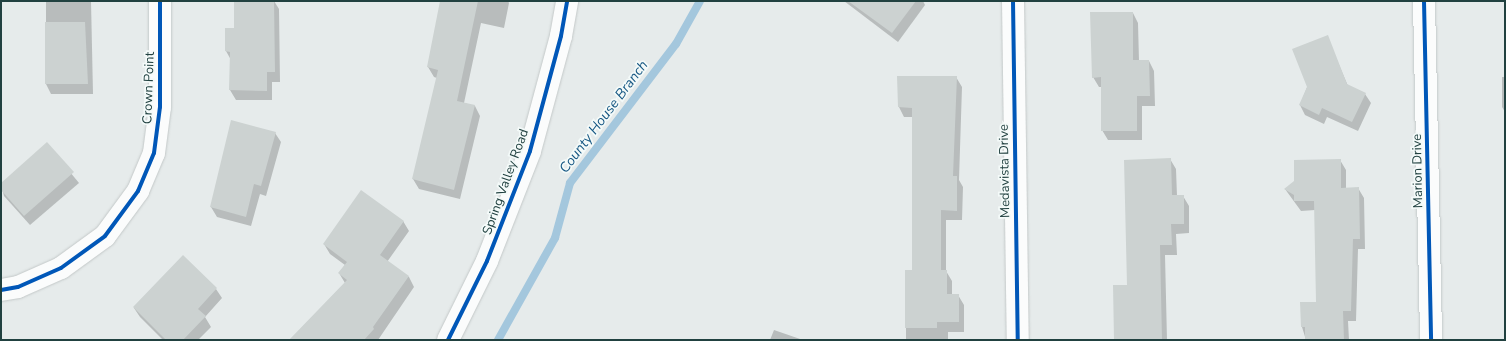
<!DOCTYPE html>
<html>
<head>
<meta charset="utf-8">
<style>
  body { margin:0 }
  #map { position:relative; width:1506px; height:341px; overflow:hidden; background:#e6ebeb; font-family:"Nunito Sans",sans-serif }
  div>[style] { position:absolute }
  [style*='--x'] { left:calc(var(--x)*1px); top:calc(var(--y)*1px); width:calc(var(--w)*1px); rotate:calc(var(--a)*1deg) }
  .shadow>* { inset:0; background:#0003 }
  .stream>* { height:8px; margin:-4px; padding:0 4px; transform-origin:4px; border-radius:4px; background:#a4c7dd }
  .building>* { inset:0; background:#ccd2d1 }
  .roads { filter:drop-shadow(0 0 1px #c3c8c8) drop-shadow(0 0 1px #c3c8c8) }
  .minor>* { height:22px; margin:-11px; padding:0 11px; transform-origin:11px; border-radius:11px; background:#fbfcfc }
  .cycleway>* { height:4px; margin:-2px; padding:0 2px; transform-origin:2px; border-radius:2px; background:#0057b8 }
  span { translate:-50% -50%; white-space:nowrap; text-align:center; line-height:1.15; -webkit-text-stroke:3.5px #f4faf9; paint-order:stroke }
  .street-label { font-size:13px; color:#214140 }
  .water-label { font-size:14px; color:#165783; font-style:italic }
  .frame { position:absolute; inset:0; border:2px solid #214140; pointer-events:none }
</style>
</head>
<body>
<div id="map">
  <div class="shadow">
    <i style="clip-path:polygon(46px 1px,91px 1px,93px 94px,51px 94px,46px 84px)"></i>
    <i style="clip-path:polygon(235px 1px,274px 1px,279px 9px,280px 82px,272px 82px,272px 100px,236px 100px,230px 90px,231px 60px,226px 51px,226px 29px,235px 29px)"></i>
    <i style="clip-path:polygon(441px 1px,508px 1px,509px 3px,504px 28px,481px 23px,464px 103px,475px 106px,480px 116px,460px 199px,419px 189px,413px 179px,437px 78px,434px 77px,428px 67px)"></i>
    <i style="clip-path:polygon(844px 1px,923px 1px,925px 5px,898px 42px)"></i>
    <i style="clip-path:polygon(1133px 13px,1138px 23px,1139px 61px,1149px 61px,1154px 71px,1155px 106px,1142px 106px,1142px 140px,1108px 140px,1102px 130px,1102px 87px,1099px 87px,1093px 77px)"></i>
    <i style="clip-path:polygon(1327px 37px,1348px 86px,1365px 94px,1371px 103px,1358px 131px,1327px 117px,1324px 124px,1305px 115px,1300px 105px)"></i>
    <i style="clip-path:polygon(898px 77px,956px 77px,962px 87px,959px 180px,963px 187px,962px 220px,946px 220px,946px 271px,952px 281px,952px 295px,958px 295px,964px 305px,964px 332px,948px 332px,948px 340px,906px 340px,906px 271px,913px 271px,913px 117px,904px 117px,899px 107px)"></i>
    <i style="clip-path:polygon(1502px 77px,1505px 77px,1505px 112px,1502px 107px)"></i>
    <i style="clip-path:polygon(275px 133px,281px 142px,266px 196px,260px 194px,251px 226px,217px 217px,211px 207px)"></i>
    <i style="clip-path:polygon(47px 144px,79px 183px,30px 225px,4px 196px,1px 184px)"></i>
    <i style="clip-path:polygon(1170px 159px,1176px 169px,1177px 196px,1183px 196px,1189px 206px,1189px 233px,1176px 234px,1177px 255px,1165px 255px,1167px 340px,1115px 340px,1128px 286px)"></i>
    <i style="clip-path:polygon(1340px 160px,1346px 170px,1346px 189px,1358px 188px,1364px 198px,1365px 249px,1358px 249px,1356px 321px,1348px 321px,1349px 340px,1306px 340px,1302px 327px,1301px 303px,1317px 303px,1315px 210px,1301px 211px,1285px 189px)"></i>
    <i style="clip-path:polygon(403px 221px,409px 231px,387px 262px,409px 277px,414px 287px,378px 340px,290px 340px,345px 283px,339px 273px,345px 265px,330px 254px,324px 244px)"></i>
    <i style="clip-path:polygon(216px 289px,222px 298px,205px 317px,211px 327px,198px 340px,163px 340px,140px 317px,134px 308px)"></i>
    <i style="clip-path:polygon(774px 330px,803px 340px,770px 340px)"></i>
  </div>
  <div class="stream">
    <i style="--x:498;--y:340;--w:117;--a:-60.8"></i>
    <i style="--x:555;--y:238;--w:57;--a:-74.7"></i>
    <i style="--x:570;--y:183;--w:175;--a:-52.7"></i>
    <i style="--x:676;--y:44;--w:49;--a:-60.8"></i>
  </div>
  <div class="building">
    <i style="clip-path:polygon(234px 1px,274px 1px,275px 72px,267px 72px,267px 91px,229px 90px,230px 52px,225px 51px,225px 28px,234px 28px)"></i>
    <i style="clip-path:polygon(440px 1px,478px 1px,457px 101px,475px 105px,454px 190px,412px 179px,438px 70px,427px 67px)"></i>
    <i style="clip-path:polygon(848px 1px,916px 1px,892px 33px)"></i>
    <i style="clip-path:polygon(1090px 12px,1133px 12px,1133px 60px,1149px 60px,1150px 96px,1137px 96px,1137px 131px,1101px 131px,1101px 77px,1092px 78px)"></i>
    <i style="clip-path:polygon(45px 22px,85px 22px,88px 84px,45px 84px)"></i>
    <i style="clip-path:polygon(1328px 35px,1347px 84px,1366px 93px,1352px 122px,1322px 108px,1319px 115px,1299px 105px,1307px 87px,1292px 49px)"></i>
    <i style="clip-path:polygon(897px 76px,957px 76px,953px 176px,957px 176px,957px 211px,941px 210px,941px 270px,947px 270px,947px 294px,959px 294px,959px 322px,937px 322px,937px 328px,905px 328px,905px 270px,912px 270px,912px 108px,898px 107px)"></i>
    <i style="clip-path:polygon(231px 120px,276px 132px,261px 186px,254px 184px,246px 217px,210px 207px)"></i>
    <i style="clip-path:polygon(47px 142px,74px 172px,24px 216px,1px 190px,1px 183px)"></i>
    <i style="clip-path:polygon(1171px 158px,1172px 195px,1184px 195px,1184px 224px,1171px 224px,1172px 245px,1160px 245px,1162px 340px,1114px 340px,1113px 285px,1127px 285px,1124px 160px)"></i>
    <i style="clip-path:polygon(1341px 159px,1341px 188px,1359px 187px,1360px 239px,1353px 239px,1351px 311px,1343px 311px,1344px 340px,1305px 340px,1305px 327px,1301px 327px,1300px 302px,1316px 302px,1314px 201px,1294px 201px,1294px 195px,1284px 189px,1294px 181px,1294px 160px)"></i>
    <i style="clip-path:polygon(361px 190px,404px 221px,380px 255px,409px 276px,373px 327px,374px 329px,364px 340px,289px 340px,347px 280px,338px 273px,347px 262px,323px 244px)"></i>
    <i style="clip-path:polygon(183px 255px,217px 288px,198px 309px,206px 316px,183px 340px,166px 340px,133px 307px)"></i>
  </div>
  <div class="roads">
    <div class="minor">
      <i style="--x:1013;--y:1;--w:339;--a:89.2"></i>
      <i style="--x:1424;--y:1;--w:339;--a:88.8"></i>
      <i style="--x:1;--y:290;--w:17;--a:-10"></i>
      <i style="--x:18;--y:287;--w:47;--a:-23.8"></i>
      <i style="--x:61;--y:268;--w:54;--a:-36"></i>
      <i style="--x:105;--y:236;--w:56;--a:-53.7"></i>
      <i style="--x:138;--y:191;--w:41;--a:-67.2"></i>
      <i style="--x:154;--y:153;--w:46;--a:-82.6"></i>
      <i style="--x:160;--y:107;--w:106;--a:-90"></i>
      <i style="--x:448;--y:340;--w:88;--a:-63.7"></i>
      <i style="--x:487;--y:261;--w:118;--a:-68.6"></i>
      <i style="--x:530;--y:151;--w:119;--a:-74.9"></i>
      <i style="--x:561;--y:36;--w:36;--a:-80"></i>
    </div>
  </div>
  <div class="cycleway">
    <i style="--x:1013;--y:1;--w:339;--a:89.2"></i>
    <i style="--x:1424;--y:1;--w:339;--a:88.8"></i>
    <i style="--x:1;--y:290;--w:17;--a:-10"></i>
    <i style="--x:18;--y:287;--w:47;--a:-23.8"></i>
    <i style="--x:61;--y:268;--w:54;--a:-36"></i>
    <i style="--x:105;--y:236;--w:56;--a:-53.7"></i>
    <i style="--x:138;--y:191;--w:41;--a:-67.2"></i>
    <i style="--x:154;--y:153;--w:46;--a:-82.6"></i>
    <i style="--x:160;--y:107;--w:106;--a:-90"></i>
    <i style="--x:448;--y:340;--w:88;--a:-63.7"></i>
    <i style="--x:487;--y:261;--w:118;--a:-68.6"></i>
    <i style="--x:530;--y:151;--w:119;--a:-74.9"></i>
    <i style="--x:561;--y:36;--w:36;--a:-80"></i>
  </div>
  <div class="street-label">
    <span style="left:149px;top:88px;rotate:-88deg">Crown Point</span>
    <span style="left:1005px;top:171px;rotate:-91deg">Medavista Drive</span>
    <span style="left:1418px;top:171px;rotate:-91deg">Marion Drive</span>
    <span style="left:506px;top:182px;rotate:-70deg">Spring Valley Road</span>
  </div>
  <div class="water-label">
    <span style="left:604px;top:117px;rotate:-53deg">County House Branch</span>
  </div>
  <div class="frame"></div>
</div>
</body>
</html>
